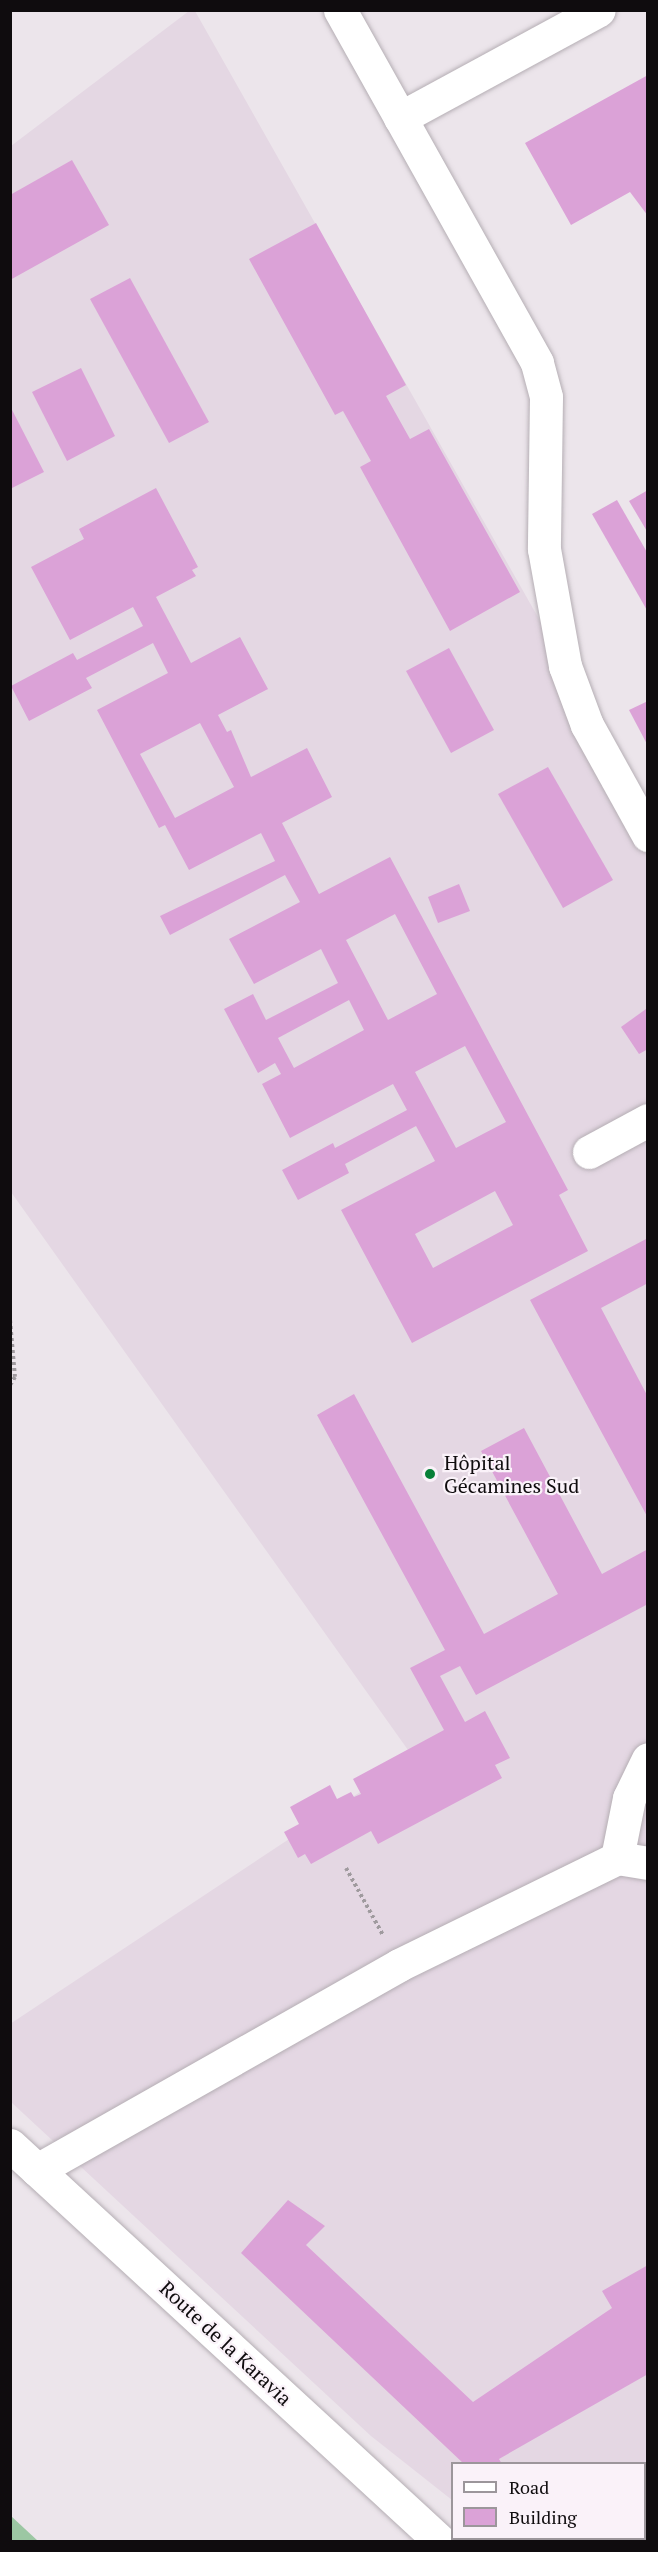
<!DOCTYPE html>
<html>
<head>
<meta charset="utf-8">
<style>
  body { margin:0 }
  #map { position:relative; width:658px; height:2552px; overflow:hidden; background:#ece5eb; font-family:"PT Serif",serif }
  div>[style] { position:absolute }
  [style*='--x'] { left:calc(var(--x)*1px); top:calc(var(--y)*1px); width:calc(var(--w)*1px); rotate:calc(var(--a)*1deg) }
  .built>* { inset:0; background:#e4d7e3 }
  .green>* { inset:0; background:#9cc7a3 }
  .building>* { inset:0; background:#dba2d7 }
  .path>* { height:4px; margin-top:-2px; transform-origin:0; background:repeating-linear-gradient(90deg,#9f9a9e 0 3px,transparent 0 6px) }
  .roads { filter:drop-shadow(0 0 2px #b5aeb4) drop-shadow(0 0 2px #b5aeb4) }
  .minor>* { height:33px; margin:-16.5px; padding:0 16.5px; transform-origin:16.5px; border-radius:16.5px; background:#fff }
  .dots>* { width:16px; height:16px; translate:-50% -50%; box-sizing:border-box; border:3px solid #faf2f9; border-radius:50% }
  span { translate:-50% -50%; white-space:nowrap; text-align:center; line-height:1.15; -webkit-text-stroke:4.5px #faf2f9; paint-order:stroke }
  .poi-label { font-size:20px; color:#0f0c0e }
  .left { translate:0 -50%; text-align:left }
  .street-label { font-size:20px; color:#0f0c0e }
  .frame { position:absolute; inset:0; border:12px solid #0f0c0e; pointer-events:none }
  .legend { position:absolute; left:451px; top:2462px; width:195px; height:78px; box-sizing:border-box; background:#faf2f9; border:2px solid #9c969b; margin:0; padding:8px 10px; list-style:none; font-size:18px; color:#0f0c0e }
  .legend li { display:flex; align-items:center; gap:12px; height:30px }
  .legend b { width:30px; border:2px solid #9c969b }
</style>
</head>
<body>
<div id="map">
  <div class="built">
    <i style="clip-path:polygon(189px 11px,195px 11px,647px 810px,647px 2541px,505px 2542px,501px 2539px,644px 2538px,644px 2464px,452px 2464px,452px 2500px,371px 2436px,11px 2102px,10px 2024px,413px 1757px,11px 1192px,11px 146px)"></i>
  </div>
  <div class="green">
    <i style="clip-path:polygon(10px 2516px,11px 2516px,38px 2541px,11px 2541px)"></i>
  </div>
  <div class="building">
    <i style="clip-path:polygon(648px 75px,648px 216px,630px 192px,571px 225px,525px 143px)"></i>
    <i style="clip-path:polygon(72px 160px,109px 225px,10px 280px,10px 195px)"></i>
    <i style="clip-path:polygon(316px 223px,406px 385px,386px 396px,410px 439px,429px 429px,520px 592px,450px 631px,360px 467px,371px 461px,343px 411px,335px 415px,249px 259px)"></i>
    <i style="clip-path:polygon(130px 278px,209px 422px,169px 443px,90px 299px)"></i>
    <i style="clip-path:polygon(81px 368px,115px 436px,67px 461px,32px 392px)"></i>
    <i style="clip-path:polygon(10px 406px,44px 472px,10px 489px)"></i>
    <i style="clip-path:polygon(evenodd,156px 488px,198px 567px,192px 570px,196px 576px,156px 597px,191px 663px,240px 637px,268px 689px,218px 715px,227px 732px,231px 730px,251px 777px,307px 748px,332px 797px,282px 823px,319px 894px,390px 857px,568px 1190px,559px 1195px,588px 1251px,412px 1343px,341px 1210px,435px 1161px,416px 1126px,345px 1164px,349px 1173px,298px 1200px,282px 1170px,333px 1143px,335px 1148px,407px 1110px,393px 1084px,290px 1138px,262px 1084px,281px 1074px,275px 1063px,258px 1073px,224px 1009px,253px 994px,266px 1020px,338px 983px,321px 949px,254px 984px,229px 939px,300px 902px,285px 875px,170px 935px,160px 916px,275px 861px,261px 833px,189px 870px,165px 825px,159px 828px,97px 710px,168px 673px,153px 643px,86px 678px,92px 688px,29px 721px,11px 686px,73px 653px,77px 660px,143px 626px,133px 607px,70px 640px,31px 567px,84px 539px,79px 529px,156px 488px,200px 723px,234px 787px,175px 818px,140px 754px,200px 723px,156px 488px,395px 914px,437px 994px,388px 1020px,346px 940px,395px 914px,156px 488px,349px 1000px,364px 1030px,294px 1068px,278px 1038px,349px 1000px,156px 488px,465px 1046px,506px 1122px,456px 1148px,415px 1072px,465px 1046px,156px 488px,495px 1191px,513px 1225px,433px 1268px,415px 1234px,495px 1191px)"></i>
    <i style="clip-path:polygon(648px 490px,648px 533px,629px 501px)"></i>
    <i style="clip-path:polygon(617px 500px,648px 554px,648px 612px,592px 514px)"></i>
    <i style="clip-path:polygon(449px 648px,494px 730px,451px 753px,406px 671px)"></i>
    <i style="clip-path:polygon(648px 701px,648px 746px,629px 710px)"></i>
    <i style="clip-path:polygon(548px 767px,613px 880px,563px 908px,498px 794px)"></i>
    <i style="clip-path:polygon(459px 884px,470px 911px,438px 923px,428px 897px)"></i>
    <i style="clip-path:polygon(646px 1009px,648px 1049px,639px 1054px,621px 1027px)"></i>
    <i style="clip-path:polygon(648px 1238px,648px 1283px,601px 1308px,648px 1397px,648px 1518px,530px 1300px)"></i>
    <i style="clip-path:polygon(354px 1394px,484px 1634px,558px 1594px,481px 1451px,524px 1428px,602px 1574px,648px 1549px,648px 1604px,476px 1695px,460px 1666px,440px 1676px,465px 1722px,485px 1711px,510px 1758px,495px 1765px,502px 1778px,378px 1844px,371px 1831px,311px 1864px,305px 1854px,298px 1858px,284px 1832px,299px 1824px,290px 1807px,330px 1785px,337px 1799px,351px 1792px,354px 1797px,361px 1794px,353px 1779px,444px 1730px,410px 1668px,445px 1650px,317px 1415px)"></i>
    <i style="clip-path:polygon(288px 2200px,325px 2226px,306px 2245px,473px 2402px,612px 2308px,602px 2291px,648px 2265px,648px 2374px,499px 2459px,502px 2464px,464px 2464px,241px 2253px)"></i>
  </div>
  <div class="path">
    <i style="--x:10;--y:1320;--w:57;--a:85"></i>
    <i style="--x:15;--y:1377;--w:9;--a:122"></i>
    <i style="--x:346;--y:1868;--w:77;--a:61.1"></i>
  </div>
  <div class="roads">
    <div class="minor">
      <i style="--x:340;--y:10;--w:404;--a:60.8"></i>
      <i style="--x:537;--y:363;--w:35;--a:75"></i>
      <i style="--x:546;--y:397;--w:152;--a:90.8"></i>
      <i style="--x:544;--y:549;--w:119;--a:79.8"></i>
      <i style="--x:565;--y:666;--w:63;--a:69.6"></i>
      <i style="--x:587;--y:725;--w:126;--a:61"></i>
      <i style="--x:400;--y:118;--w:226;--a:-28.5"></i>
      <i style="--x:589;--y:1152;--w:67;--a:-28.5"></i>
      <i style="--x:617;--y:1858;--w:61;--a:-78.7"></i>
      <i style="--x:629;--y:1798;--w:43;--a:-64"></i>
      <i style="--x:10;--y:2145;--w:586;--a:42.65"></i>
      <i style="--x:37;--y:2170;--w:416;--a:-29.5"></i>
      <i style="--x:399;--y:1965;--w:243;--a:-26.1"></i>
      <i style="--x:617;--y:1858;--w:31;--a:9"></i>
    </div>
  </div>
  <div class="dots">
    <i style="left:430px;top:1474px;background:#088038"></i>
  </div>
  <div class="poi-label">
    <span class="left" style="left:444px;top:1474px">Hôpital<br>Gécamines Sud</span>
  </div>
  <div class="street-label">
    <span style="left:226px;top:2343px;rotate:43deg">Route de la Karavia</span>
  </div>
  <div class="frame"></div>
  <ul class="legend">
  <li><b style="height:8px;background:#fff"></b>Road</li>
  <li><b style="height:16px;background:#dba2d7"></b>Building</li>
  </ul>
</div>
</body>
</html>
